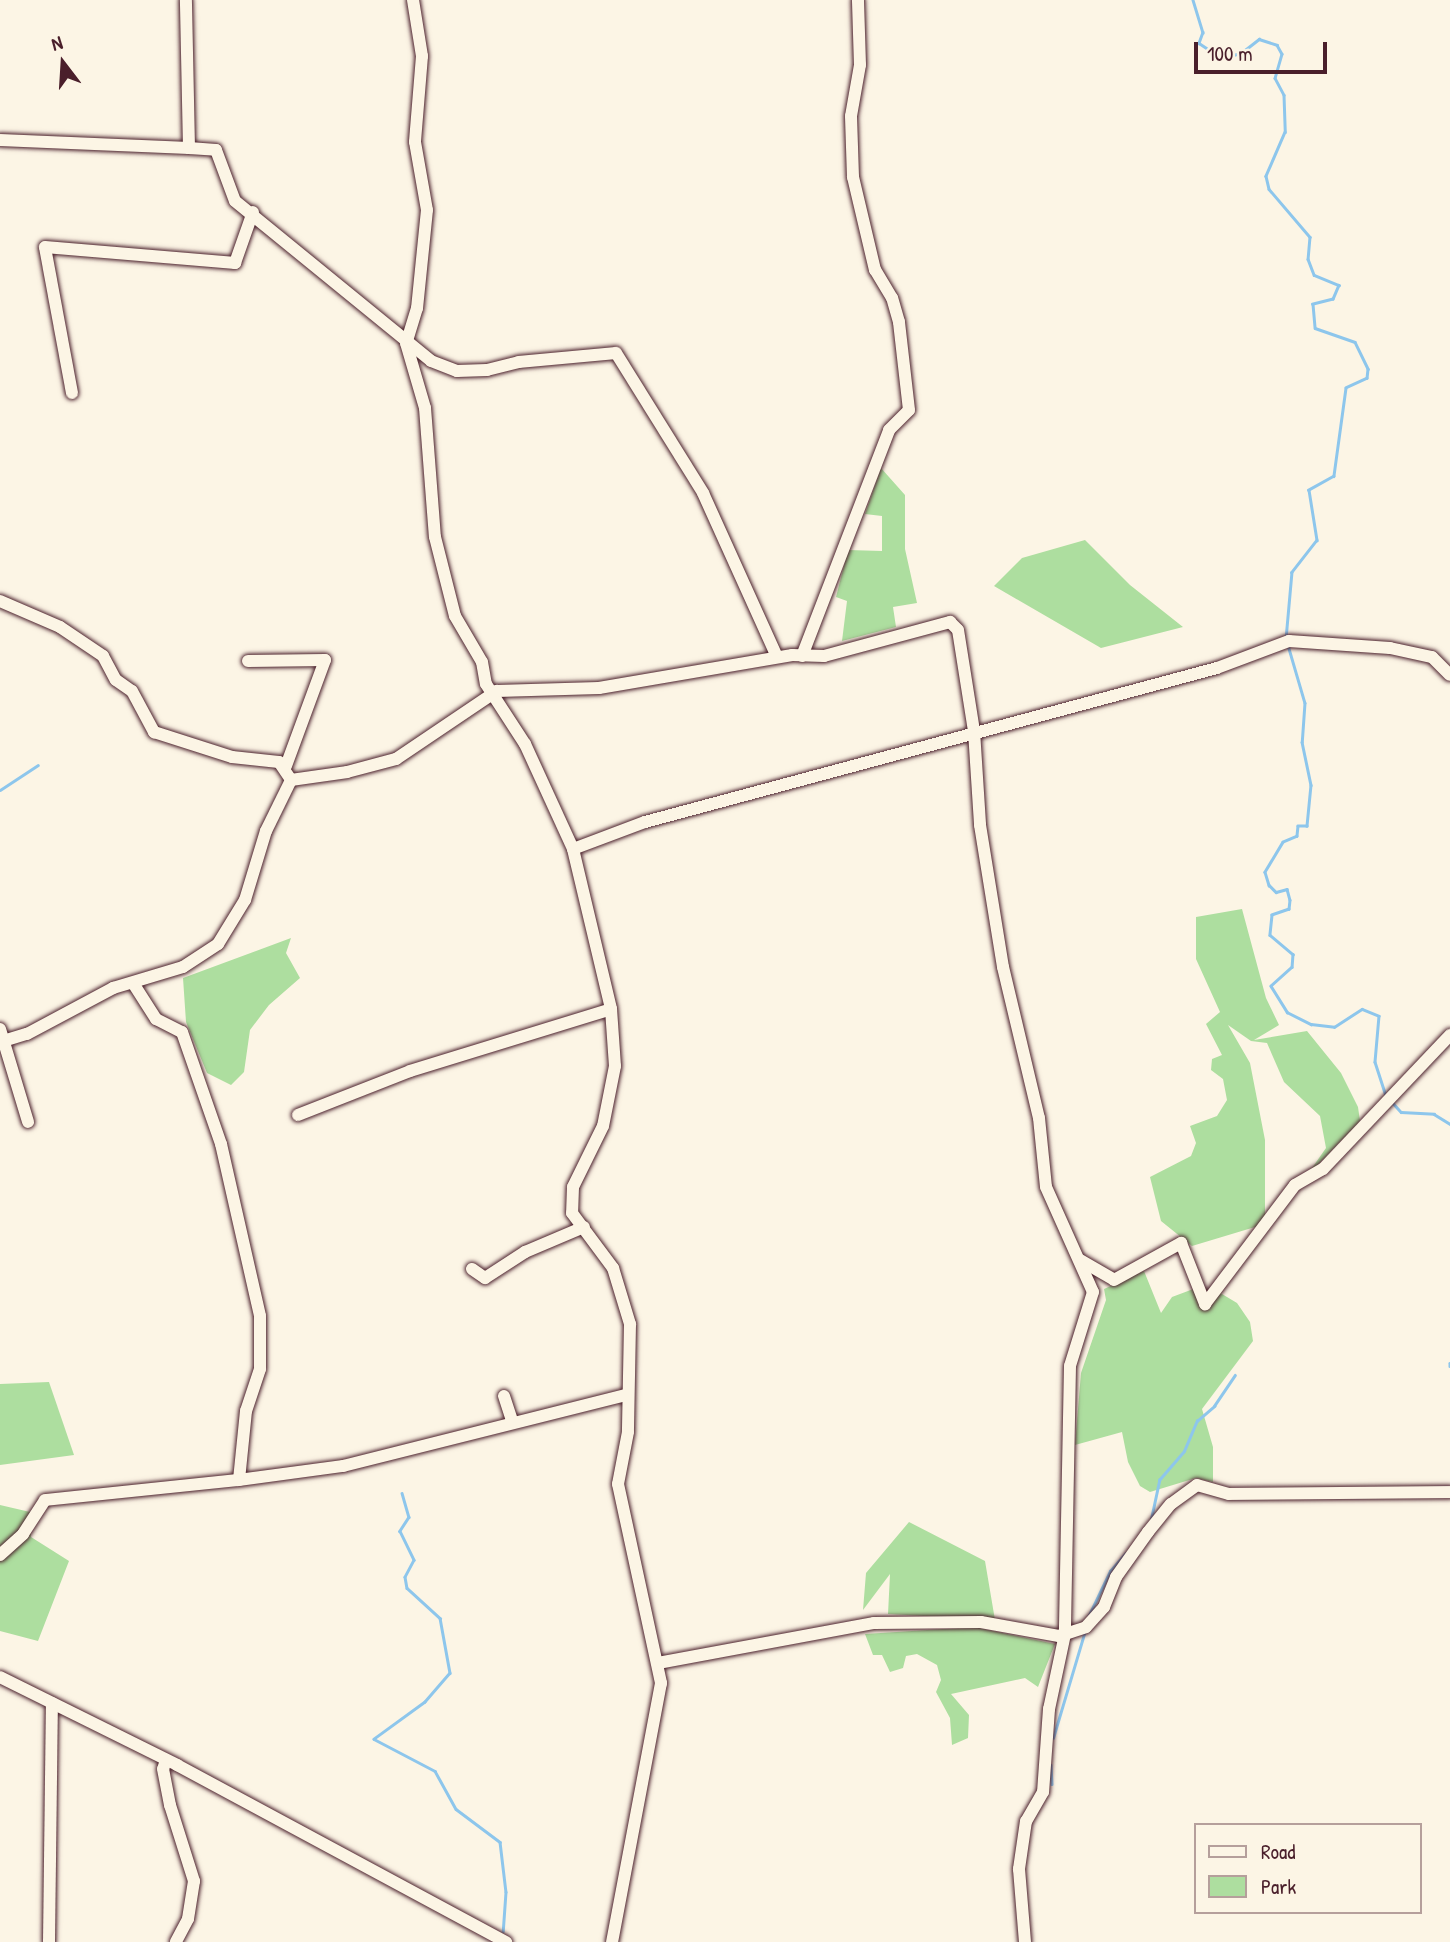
<!DOCTYPE html>
<html>
<head>
<meta charset="utf-8">
<style>
  body { margin:0 }
  #map { position:relative; width:1450px; height:1942px; overflow:hidden; background:#fcf5e5; font-family:"Patrick Hand",sans-serif }
  div>[style] { position:absolute }
  [style*='--x'] { left:calc(var(--x)*1px); top:calc(var(--y)*1px); width:calc(var(--w)*1px); rotate:calc(var(--a)*1deg) }
  .green>* { inset:0; background:#adde9f }
  .stream>* { height:2.5px; margin:-1.25px; padding:0 1.25px; transform-origin:1.25px; border-radius:1.25px; background:#8dc6ec }
  .roads { filter:drop-shadow(0 0 2px #4a1f2b) drop-shadow(0 0 2px #4a1f2b) }
  .minor>* { height:12px; margin:-6px; padding:0 6px; transform-origin:6px; border-radius:6px; background:#fcf5e5 }
  span { translate:-50% -50%; white-space:nowrap; text-align:center; line-height:1.15; -webkit-text-stroke:5px #fcf5e5; paint-order:stroke }
  .legend { position:absolute; left:1194px; top:1823px; width:228px; height:91px; box-sizing:border-box; background:#fcf5e5; border:2px solid #b59f9b; margin:0; padding:9px 12px; list-style:none; font-size:21px; color:#4a1f2b }
  .legend li { display:flex; align-items:center; gap:14px; height:35px }
  .legend b { width:35px; border:2px solid #b59f9b }
  .north { position:absolute; left:28px; top:28px; width:70px; height:70px; -webkit-text-stroke:5px #fcf5e5; paint-order:stroke; rotate:343deg; font-size:19px; font-weight:700; line-height:28px; text-align:center; color:#4a1f2b }
  .north::after { content:''; display:block; margin:auto; width:24px; height:32px; background:#4a1f2b; clip-path:polygon(50% 0,100% 100%,50% 72%,0 100%) }
  .scale { position:absolute; left:1194px; top:42px; width:133px; height:32px; box-sizing:border-box; border:4px solid #4a1f2b; border-top:0; padding-left:9px; font-size:21px; line-height:24px; white-space:nowrap; color:#4a1f2b; -webkit-text-stroke:5px #fcf5e5; paint-order:stroke }
</style>
</head>
<body>
<div id="map">
  <div class="green">
    <i style="clip-path:polygon(881px 468px,905px 495px,905px 549px,917px 603px,893px 607px,896px 627px,842px 641px,847px 601px,836px 597px,848px 550px,882px 551px,882px 516px,865px 514px)"></i>
    <i style="clip-path:polygon(1085px 540px,1130px 585px,1183px 627px,1101px 648px,994px 586px,1022px 558px)"></i>
    <i style="clip-path:polygon(1242px 909px,1266px 998px,1279px 1025px,1254px 1040px,1307px 1031px,1341px 1073px,1358px 1107px,1360px 1121px,1305px 1178px,1326px 1148px,1320px 1116px,1284px 1082px,1267px 1043px,1251px 1041px,1228px 1025px,1250px 1063px,1265px 1140px,1265px 1224px,1192px 1246px,1161px 1221px,1150px 1177px,1191px 1156px,1196px 1143px,1190px 1126px,1217px 1116px,1227px 1100px,1223px 1079px,1211px 1070px,1212px 1059px,1222px 1055px,1206px 1024px,1220px 1012px,1196px 959px,1196px 917px)"></i>
    <i style="clip-path:polygon(291px 938px,286px 953px,300px 978px,269px 1005px,250px 1030px,244px 1072px,231px 1085px,207px 1073px,186px 1022px,183px 978px)"></i>
    <i style="clip-path:polygon(1144px 1271px,1161px 1313px,1172px 1297px,1196px 1288px,1217px 1291px,1237px 1303px,1250px 1322px,1253px 1341px,1202px 1409px,1213px 1447px,1213px 1482px,1196px 1478px,1150px 1492px,1140px 1486px,1128px 1462px,1122px 1432px,1075px 1445px,1081px 1373px,1106px 1300px,1104px 1289px)"></i>
    <i style="clip-path:polygon(49px 1382px,74px 1455px,0 1465px,0 1384px)"></i>
    <i style="clip-path:polygon(0 1505px,30px 1512px,31px 1537px,69px 1561px,38px 1641px,0 1631px)"></i>
    <i style="clip-path:polygon(909px 1522px,985px 1561px,995px 1620px,888px 1614px,890px 1574px,863px 1610px,866px 1573px)"></i>
    <i style="clip-path:polygon(974px 1627px,1055px 1644px,1038px 1687px,1025px 1678px,951px 1694px,969px 1715px,968px 1738px,952px 1745px,950px 1718px,936px 1692px,941px 1680px,937px 1665px,917px 1654px,906px 1656px,903px 1668px,890px 1672px,882px 1655px,873px 1655px,865px 1634px)"></i>
  </div>
  <div class="stream">
    <i style="--x:1193;--y:0;--w:34;--a:73"></i>
    <i style="--x:1203;--y:32;--w:12;--a:110"></i>
    <i style="--x:1199;--y:43;--w:27;--a:34"></i>
    <i style="--x:1221;--y:58;--w:21;--a:-14"></i>
    <i style="--x:1241;--y:53;--w:23;--a:-38"></i>
    <i style="--x:1259;--y:39;--w:19;--a:18"></i>
    <i style="--x:1277;--y:45;--w:10;--a:61"></i>
    <i style="--x:1282;--y:54;--w:25;--a:106"></i>
    <i style="--x:1275;--y:78;--w:19;--a:62"></i>
    <i style="--x:1284;--y:95;--w:37;--a:88"></i>
    <i style="--x:1285;--y:132;--w:48;--a:113.4"></i>
    <i style="--x:1266;--y:176;--w:13;--a:77"></i>
    <i style="--x:1269;--y:189;--w:63;--a:49.5"></i>
    <i style="--x:1310;--y:237;--w:22;--a:95"></i>
    <i style="--x:1308;--y:259;--w:17;--a:69"></i>
    <i style="--x:1314;--y:275;--w:27;--a:22"></i>
    <i style="--x:1339;--y:285;--w:15;--a:113"></i>
    <i style="--x:1333;--y:299;--w:21;--a:166"></i>
    <i style="--x:1313;--y:304;--w:24;--a:85"></i>
    <i style="--x:1315;--y:328;--w:42;--a:19.3"></i>
    <i style="--x:1355;--y:342;--w:30;--a:64"></i>
    <i style="--x:1368;--y:369;--w:9;--a:96"></i>
    <i style="--x:1367;--y:378;--w:23;--a:155"></i>
    <i style="--x:1346;--y:388;--w:89;--a:97.8"></i>
    <i style="--x:1334;--y:476;--w:29;--a:151"></i>
    <i style="--x:1309;--y:490;--w:51;--a:80.9"></i>
    <i style="--x:1317;--y:540;--w:41;--a:128"></i>
    <i style="--x:1292;--y:572;--w:67;--a:95.1"></i>
    <i style="--x:1288;--y:645;--w:60;--a:73.7"></i>
    <i style="--x:1305;--y:703;--w:39;--a:94"></i>
    <i style="--x:1302;--y:742;--w:44;--a:78.2"></i>
    <i style="--x:1311;--y:785;--w:41;--a:95.6"></i>
    <i style="--x:1307;--y:826;--w:9;--a:180"></i>
    <i style="--x:1298;--y:826;--w:10;--a:96"></i>
    <i style="--x:1297;--y:836;--w:15;--a:157"></i>
    <i style="--x:1283;--y:842;--w:35;--a:121"></i>
    <i style="--x:1265;--y:872;--w:14;--a:73"></i>
    <i style="--x:1269;--y:885;--w:10;--a:45"></i>
    <i style="--x:1276;--y:892;--w:11;--a:-15"></i>
    <i style="--x:1287;--y:889;--w:11;--a:75"></i>
    <i style="--x:1290;--y:900;--w:9;--a:96"></i>
    <i style="--x:1289;--y:909;--w:18;--a:161"></i>
    <i style="--x:1272;--y:915;--w:20;--a:96"></i>
    <i style="--x:1270;--y:935;--w:30;--a:40"></i>
    <i style="--x:1293;--y:954;--w:13;--a:94"></i>
    <i style="--x:1292;--y:967;--w:28;--a:138"></i>
    <i style="--x:1271;--y:986;--w:31;--a:58"></i>
    <i style="--x:1287;--y:1012;--w:27;--a:27"></i>
    <i style="--x:1311;--y:1024;--w:23;--a:7"></i>
    <i style="--x:1334;--y:1027;--w:33;--a:-33"></i>
    <i style="--x:1362;--y:1009;--w:18;--a:22"></i>
    <i style="--x:1379;--y:1016;--w:46;--a:95"></i>
    <i style="--x:1375;--y:1062;--w:36;--a:72"></i>
    <i style="--x:0;--y:790;--w:45;--a:-33.3"></i>
    <i style="--x:1393;--y:1103;--w:12;--a:48"></i>
    <i style="--x:1401;--y:1112;--w:33;--a:3"></i>
    <i style="--x:1434;--y:1114;--w:19;--a:32"></i>
    <i style="--x:1450;--y:1363;--w:3;--a:90"></i>
    <i style="--x:402;--y:1493;--w:25;--a:74"></i>
    <i style="--x:409;--y:1517;--w:17;--a:123"></i>
    <i style="--x:400;--y:1531;--w:32;--a:64"></i>
    <i style="--x:414;--y:1560;--w:19;--a:118"></i>
    <i style="--x:405;--y:1577;--w:11;--a:80"></i>
    <i style="--x:407;--y:1588;--w:45;--a:42.3"></i>
    <i style="--x:440;--y:1618;--w:56;--a:79.7"></i>
    <i style="--x:450;--y:1673;--w:38;--a:131"></i>
    <i style="--x:425;--y:1702;--w:63;--a:144"></i>
    <i style="--x:374;--y:1739;--w:69;--a:27.7"></i>
    <i style="--x:435;--y:1771;--w:43;--a:61.1"></i>
    <i style="--x:456;--y:1809;--w:55;--a:36.9"></i>
    <i style="--x:500;--y:1842;--w:50;--a:83.2"></i>
    <i style="--x:506;--y:1892;--w:39;--a:94"></i>
    <i style="--x:1151;--y:1519;--w:40;--a:-78"></i>
    <i style="--x:1159;--y:1480;--w:38;--a:-49"></i>
    <i style="--x:1184;--y:1451;--w:33;--a:-67"></i>
    <i style="--x:1197;--y:1421;--w:23;--a:-41"></i>
    <i style="--x:1214;--y:1406;--w:37;--a:-56"></i>
    <i style="--x:1088;--y:1617;--w:51;--a:-64.4"></i>
    <i style="--x:1110;--y:1571;--w:23;--a:-49"></i>
    <i style="--x:1053;--y:1738;--w:109;--a:-73.4"></i>
    <i style="--x:1051;--y:1765;--w:19;--a:87"></i>
  </div>
  <div class="roads">
    <div class="minor">
      <i style="--x:413;--y:0;--w:57;--a:80.9"></i>
      <i style="--x:422;--y:56;--w:86;--a:94.7"></i>
      <i style="--x:415;--y:142;--w:69;--a:80"></i>
      <i style="--x:427;--y:210;--w:99;--a:95.8"></i>
      <i style="--x:417;--y:308;--w:37;--a:107"></i>
      <i style="--x:406;--y:343;--w:68;--a:73.7"></i>
      <i style="--x:425;--y:408;--w:129;--a:85.6"></i>
      <i style="--x:435;--y:537;--w:81;--a:75.8"></i>
      <i style="--x:455;--y:616;--w:53;--a:59.6"></i>
      <i style="--x:482;--y:662;--w:22;--a:80"></i>
      <i style="--x:486;--y:684;--w:72;--a:57"></i>
      <i style="--x:525;--y:744;--w:115;--a:65.4"></i>
      <i style="--x:573;--y:849;--w:164;--a:76.6"></i>
      <i style="--x:611;--y:1009;--w:57;--a:86"></i>
      <i style="--x:615;--y:1066;--w:61;--a:101.3"></i>
      <i style="--x:603;--y:1126;--w:68;--a:116.2"></i>
      <i style="--x:573;--y:1187;--w:26;--a:92"></i>
      <i style="--x:572;--y:1213;--w:69;--a:53.3"></i>
      <i style="--x:613;--y:1268;--w:59;--a:73.1"></i>
      <i style="--x:630;--y:1324;--w:108;--a:91.1"></i>
      <i style="--x:628;--y:1432;--w:53;--a:100.9"></i>
      <i style="--x:618;--y:1484;--w:204;--a:77.8"></i>
      <i style="--x:661;--y:1683;--w:264;--a:100.7"></i>
      <i style="--x:0;--y:140;--w:189;--a:2.4"></i>
      <i style="--x:189;--y:148;--w:148;--a:-91.2"></i>
      <i style="--x:189;--y:148;--w:27;--a:4"></i>
      <i style="--x:216;--y:150;--w:54;--a:69.6"></i>
      <i style="--x:235;--y:201;--w:253;--a:39.2"></i>
      <i style="--x:431;--y:361;--w:28;--a:21"></i>
      <i style="--x:457;--y:371;--w:30;--a:-2"></i>
      <i style="--x:487;--y:370;--w:33;--a:-14"></i>
      <i style="--x:519;--y:362;--w:97;--a:-5.3"></i>
      <i style="--x:616;--y:353;--w:165;--a:58.1"></i>
      <i style="--x:703;--y:493;--w:180;--a:65.7"></i>
      <i style="--x:72;--y:393;--w:148;--a:-100.5"></i>
      <i style="--x:45;--y:247;--w:191;--a:4.8"></i>
      <i style="--x:235;--y:263;--w:54;--a:-70.6"></i>
      <i style="--x:0;--y:601;--w:65;--a:23.4"></i>
      <i style="--x:60;--y:627;--w:52;--a:34"></i>
      <i style="--x:103;--y:656;--w:27;--a:62"></i>
      <i style="--x:116;--y:680;--w:19;--a:35"></i>
      <i style="--x:132;--y:691;--w:47;--a:61.8"></i>
      <i style="--x:154;--y:732;--w:82;--a:17.8"></i>
      <i style="--x:232;--y:757;--w:47;--a:6.1"></i>
      <i style="--x:279;--y:762;--w:22;--a:56"></i>
      <i style="--x:802;--y:656;--w:242;--a:-68.9"></i>
      <i style="--x:889;--y:430;--w:28;--a:-45"></i>
      <i style="--x:909;--y:410;--w:89;--a:-96.5"></i>
      <i style="--x:899;--y:322;--w:25;--a:-106"></i>
      <i style="--x:892;--y:298;--w:33;--a:-121"></i>
      <i style="--x:875;--y:270;--w:96;--a:-103.3"></i>
      <i style="--x:853;--y:177;--w:61;--a:-91.9"></i>
      <i style="--x:851;--y:116;--w:52;--a:-80"></i>
      <i style="--x:860;--y:65;--w:65;--a:-91.8"></i>
      <i style="--x:248;--y:661;--w:77;--a:-0.7"></i>
      <i style="--x:325;--y:660;--w:113;--a:110.2"></i>
      <i style="--x:573;--y:849;--w:77;--a:-20.6"></i>
      <i style="--x:645;--y:822;--w:592;--a:-15.07"></i>
      <i style="--x:1217;--y:668;--w:77;--a:-20.6"></i>
      <i style="--x:1289;--y:641;--w:101;--a:4"></i>
      <i style="--x:1390;--y:648;--w:43;--a:12.1"></i>
      <i style="--x:1432;--y:657;--w:25;--a:45"></i>
      <i style="--x:133;--y:983;--w:43;--a:57.4"></i>
      <i style="--x:156;--y:1019;--w:29;--a:27"></i>
      <i style="--x:182;--y:1032;--w:119;--a:70.8"></i>
      <i style="--x:221;--y:1144;--w:176;--a:77.2"></i>
      <i style="--x:260;--y:1316;--w:53;--a:90"></i>
      <i style="--x:260;--y:1369;--w:44;--a:108.4"></i>
      <i style="--x:246;--y:1411;--w:69;--a:95.8"></i>
      <i style="--x:239;--y:1480;--w:105;--a:-7.7"></i>
      <i style="--x:343;--y:1466;--w:291;--a:-14.1"></i>
      <i style="--x:0;--y:1029;--w:97;--a:73.2"></i>
      <i style="--x:0;--y:1042;--w:28;--a:-17"></i>
      <i style="--x:27;--y:1034;--w:98;--a:-28.1"></i>
      <i style="--x:113;--y:988;--w:73;--a:-16.7"></i>
      <i style="--x:183;--y:967;--w:42;--a:-33.3"></i>
      <i style="--x:218;--y:944;--w:52;--a:-58.5"></i>
      <i style="--x:245;--y:900;--w:72;--a:-73.1"></i>
      <i style="--x:266;--y:831;--w:57;--a:-63.9"></i>
      <i style="--x:291;--y:780;--w:57;--a:-8.1"></i>
      <i style="--x:347;--y:772;--w:51;--a:-14.9"></i>
      <i style="--x:396;--y:759;--w:122;--a:-34"></i>
      <i style="--x:497;--y:691;--w:102;--a:-1.7"></i>
      <i style="--x:599;--y:688;--w:196;--a:-9.7"></i>
      <i style="--x:792;--y:655;--w:32;--a:2"></i>
      <i style="--x:824;--y:656;--w:131;--a:-15.1"></i>
      <i style="--x:950;--y:622;--w:11;--a:45"></i>
      <i style="--x:958;--y:630;--w:102;--a:81"></i>
      <i style="--x:974;--y:731;--w:94;--a:86.3"></i>
      <i style="--x:980;--y:825;--w:144;--a:80.8"></i>
      <i style="--x:1003;--y:967;--w:155;--a:76.6"></i>
      <i style="--x:1039;--y:1118;--w:69;--a:84.2"></i>
      <i style="--x:1046;--y:1187;--w:115;--a:65.9"></i>
      <i style="--x:1093;--y:1292;--w:77;--a:107.3"></i>
      <i style="--x:1070;--y:1366;--w:268;--a:91.1"></i>
      <i style="--x:1065;--y:1634;--w:77;--a:102"></i>
      <i style="--x:1049;--y:1709;--w:83;--a:94.1"></i>
      <i style="--x:1043;--y:1792;--w:34;--a:120"></i>
      <i style="--x:1026;--y:1821;--w:49;--a:98.3"></i>
      <i style="--x:1019;--y:1869;--w:73;--a:85.3"></i>
      <i style="--x:298;--y:1115;--w:120;--a:-21.4"></i>
      <i style="--x:410;--y:1071;--w:210;--a:-17.1"></i>
      <i style="--x:1080;--y:1260;--w:39;--a:30"></i>
      <i style="--x:1114;--y:1280;--w:77;--a:-28.9"></i>
      <i style="--x:1181;--y:1243;--w:66;--a:68.5"></i>
      <i style="--x:1205;--y:1304;--w:149;--a:-52.9"></i>
      <i style="--x:1295;--y:1185;--w:32;--a:-30"></i>
      <i style="--x:1323;--y:1169;--w:185;--a:-46.5"></i>
      <i style="--x:472;--y:1269;--w:16;--a:35"></i>
      <i style="--x:485;--y:1278;--w:48;--a:-33"></i>
      <i style="--x:525;--y:1252;--w:64;--a:-23"></i>
      <i style="--x:504;--y:1396;--w:26;--a:72"></i>
      <i style="--x:0;--y:1555;--w:31;--a:-42"></i>
      <i style="--x:23;--y:1534;--w:40;--a:-57.1"></i>
      <i style="--x:45;--y:1500;--w:195;--a:-5.9"></i>
      <i style="--x:658;--y:1663;--w:220;--a:-10.5"></i>
      <i style="--x:874;--y:1623;--w:107;--a:-0.5"></i>
      <i style="--x:981;--y:1622;--w:79;--a:10.2"></i>
      <i style="--x:1059;--y:1636;--w:28;--a:-18"></i>
      <i style="--x:1086;--y:1627;--w:27;--a:-48"></i>
      <i style="--x:1104;--y:1607;--w:32;--a:-68"></i>
      <i style="--x:1116;--y:1577;--w:55;--a:-54.6"></i>
      <i style="--x:1148;--y:1532;--w:36;--a:-51"></i>
      <i style="--x:1171;--y:1504;--w:32;--a:-36"></i>
      <i style="--x:1197;--y:1485;--w:33;--a:16"></i>
      <i style="--x:1229;--y:1494;--w:221;--a:-0.5"></i>
      <i style="--x:0;--y:1677;--w:198;--a:26.4"></i>
      <i style="--x:177;--y:1765;--w:374;--a:28.3"></i>
      <i style="--x:166;--y:1760;--w:9;--a:108"></i>
      <i style="--x:163;--y:1769;--w:37;--a:79"></i>
      <i style="--x:170;--y:1805;--w:80;--a:72.5"></i>
      <i style="--x:194;--y:1881;--w:38;--a:99"></i>
      <i style="--x:188;--y:1919;--w:26;--a:118"></i>
      <i style="--x:49;--y:1942;--w:239;--a:-89.3"></i>
    </div>
  </div>
  <ul class="legend">
  <li><b style="height:9px;background:#fcf5e5"></b>Road</li>
  <li><b style="height:19px;background:#adde9f"></b>Park</li>
  </ul>
  <div class="north">N</div>
  <div class="scale">100 m</div>
</div>
</body>
</html>
